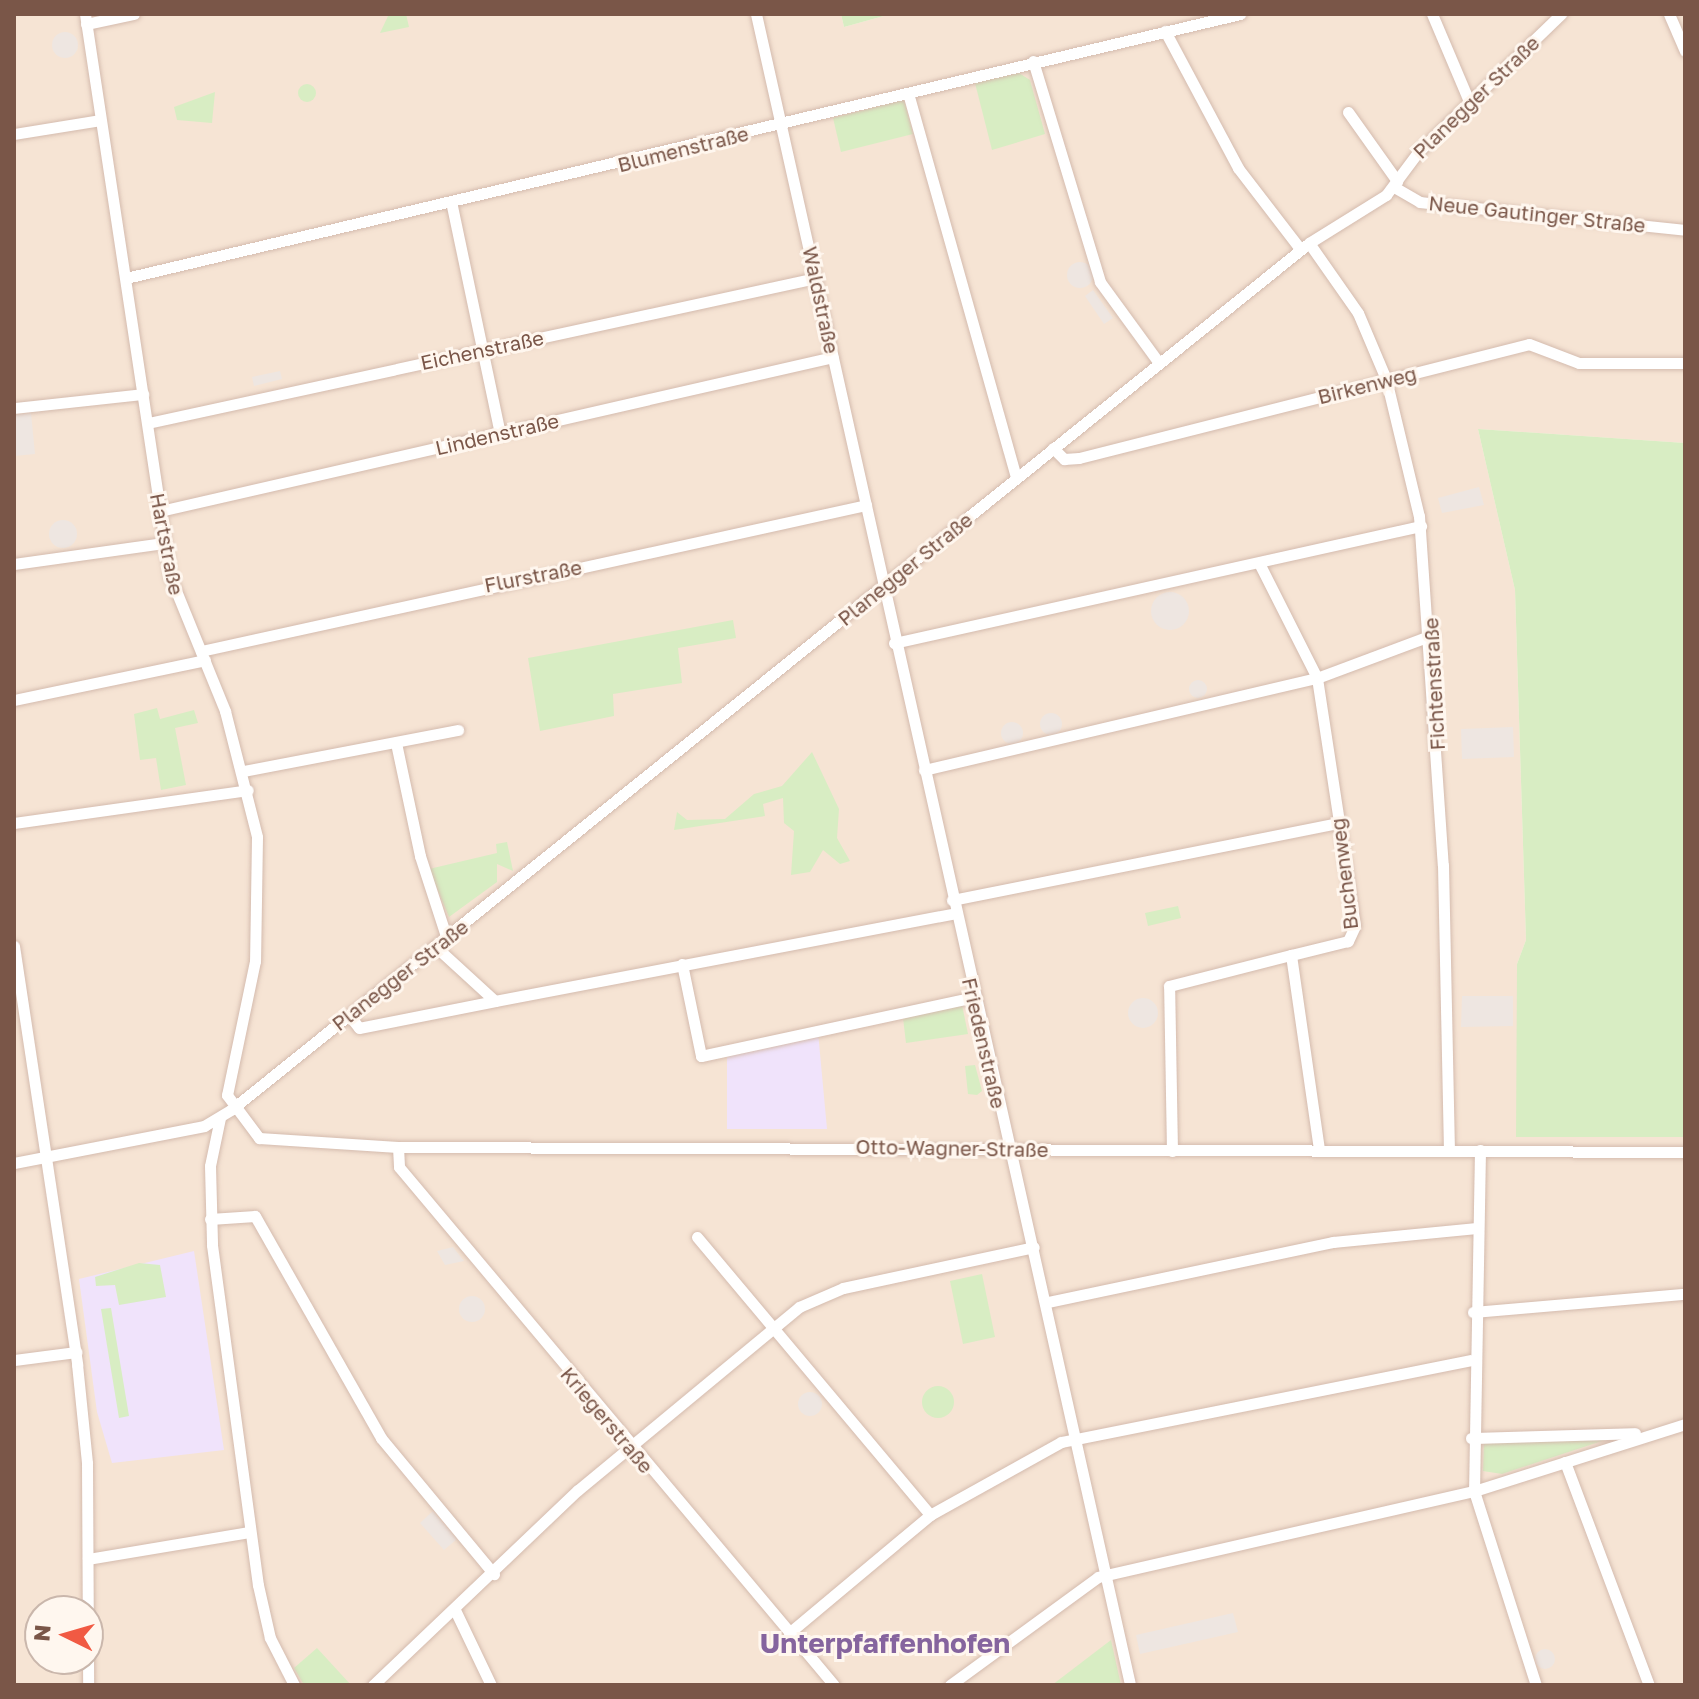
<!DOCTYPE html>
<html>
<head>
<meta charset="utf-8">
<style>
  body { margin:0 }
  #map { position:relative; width:1699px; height:1699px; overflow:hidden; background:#fef3e7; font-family:"Golos Text",sans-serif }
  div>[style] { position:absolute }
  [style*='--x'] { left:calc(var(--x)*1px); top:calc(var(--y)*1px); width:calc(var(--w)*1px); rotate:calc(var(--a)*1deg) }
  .residential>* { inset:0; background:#f6e4d4 }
  .industrial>* { inset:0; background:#eee6e1 }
  .round { border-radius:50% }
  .education>* { inset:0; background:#f0e3fb }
  .green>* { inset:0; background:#d8edc3 }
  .roads { filter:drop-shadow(0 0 2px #d4bbae) drop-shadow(0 0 2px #d4bbae) }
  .minor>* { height:11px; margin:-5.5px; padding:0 5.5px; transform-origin:5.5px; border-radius:5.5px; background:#fff }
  span { translate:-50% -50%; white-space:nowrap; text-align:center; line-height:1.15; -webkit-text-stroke:6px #fff7ef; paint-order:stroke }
  .street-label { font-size:20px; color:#7a5648 }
  .district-label { font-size:28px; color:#85649e; font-weight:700 }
  .frame { position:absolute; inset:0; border:16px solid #7a5648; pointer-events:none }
  .north { position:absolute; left:24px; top:1595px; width:80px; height:80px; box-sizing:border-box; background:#fff7ef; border:2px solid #cab7ac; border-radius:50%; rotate:275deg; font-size:22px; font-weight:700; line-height:32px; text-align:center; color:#7a5648 }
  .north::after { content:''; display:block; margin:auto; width:28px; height:36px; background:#f15a43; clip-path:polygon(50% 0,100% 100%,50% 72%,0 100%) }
</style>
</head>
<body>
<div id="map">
  <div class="residential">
    <i style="clip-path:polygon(evenodd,14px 14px,841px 14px,844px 27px,891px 14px,1685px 14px,1685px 443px,1478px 429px,1515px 590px,1526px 940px,1517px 964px,1517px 1137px,1685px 1137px,1685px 1685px,14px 1685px,14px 14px,40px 1611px,88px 1611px,88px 1659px,40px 1659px,40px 1611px)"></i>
  </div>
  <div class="industrial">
    <i class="round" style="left:52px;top:32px;width:26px;height:26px"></i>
    <i class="round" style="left:1067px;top:262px;width:26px;height:26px"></i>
    <i style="clip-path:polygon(1093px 290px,1113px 318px,1104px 324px,1085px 296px)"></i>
    <i style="clip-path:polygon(280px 371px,282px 379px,254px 386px,252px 377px)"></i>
    <i style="clip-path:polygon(31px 413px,35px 454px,14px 456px,14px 415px)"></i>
    <i style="clip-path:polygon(1479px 487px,1484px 505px,1442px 513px,1438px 498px)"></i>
    <i class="round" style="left:49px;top:520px;width:28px;height:28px"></i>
    <i class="round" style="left:1151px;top:592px;width:38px;height:38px"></i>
    <i class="round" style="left:1189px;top:680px;width:18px;height:18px"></i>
    <i class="round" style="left:1040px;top:713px;width:22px;height:22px"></i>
    <i class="round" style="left:1001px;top:722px;width:22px;height:22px"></i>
    <i style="clip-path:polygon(1513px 727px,1514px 757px,1462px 759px,1461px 729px)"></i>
    <i style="clip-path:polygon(1462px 996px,1513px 996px,1513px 1026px,1461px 1027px)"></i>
    <i class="round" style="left:1128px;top:998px;width:30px;height:30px"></i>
    <i style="clip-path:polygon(453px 1247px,464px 1261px,445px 1265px,437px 1251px)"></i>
    <i class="round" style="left:459px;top:1296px;width:26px;height:26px"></i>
    <i class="round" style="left:798px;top:1392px;width:24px;height:24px"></i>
    <i style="clip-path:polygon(433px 1511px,457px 1539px,444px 1550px,420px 1523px)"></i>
    <i style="clip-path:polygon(1233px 1613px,1238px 1632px,1140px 1654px,1136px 1635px)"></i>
    <i class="round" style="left:1535px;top:1649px;width:20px;height:20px"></i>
  </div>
  <div class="education">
    <i style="clip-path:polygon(818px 1032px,827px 1129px,727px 1129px,727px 1057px)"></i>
    <i style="clip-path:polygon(194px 1251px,224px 1450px,112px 1463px,97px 1412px,79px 1279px)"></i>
  </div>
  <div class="green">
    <i style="clip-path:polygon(389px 14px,406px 14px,409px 27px,380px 33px)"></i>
    <i style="clip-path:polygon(841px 14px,891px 14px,844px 27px)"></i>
    <i style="clip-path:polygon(1019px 73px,1030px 80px,1045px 134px,992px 150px,975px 83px)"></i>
    <i class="round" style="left:298px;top:84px;width:18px;height:18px"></i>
    <i style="clip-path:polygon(215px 92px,212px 123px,177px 120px,174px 107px)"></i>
    <i style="clip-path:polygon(904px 100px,913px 134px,841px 152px,833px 118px)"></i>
    <i style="clip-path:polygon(1478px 429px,1685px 443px,1685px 1137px,1516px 1137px,1517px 964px,1526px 940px,1515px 590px)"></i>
    <i style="clip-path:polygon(733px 620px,736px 638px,678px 648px,682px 683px,613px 694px,614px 716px,540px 731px,528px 658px)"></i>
    <i style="clip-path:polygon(157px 708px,160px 719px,194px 710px,198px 723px,175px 728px,186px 785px,161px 790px,156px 758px,140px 760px,134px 714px)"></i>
    <i style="clip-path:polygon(812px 752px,839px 809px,837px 838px,850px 861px,840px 864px,823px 850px,810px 872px,791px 875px,794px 831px,784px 823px,783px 798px,763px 804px,765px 816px,674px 830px,677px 812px,687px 820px,725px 819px,754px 794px,782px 786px)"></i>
    <i style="clip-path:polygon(507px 842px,513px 871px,497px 864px,497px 882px,449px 917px,429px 869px,497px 853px,496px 844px)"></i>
    <i style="clip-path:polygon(1178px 906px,1181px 918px,1148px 926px,1145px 913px)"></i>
    <i style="clip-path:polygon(962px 1005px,968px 1034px,906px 1043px,903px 1018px)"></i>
    <i style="clip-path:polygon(975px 1065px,982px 1091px,977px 1095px,968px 1094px,965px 1066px)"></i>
    <i style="clip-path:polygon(139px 1263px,160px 1265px,166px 1297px,119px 1305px,115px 1285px,96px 1286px,95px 1277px)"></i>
    <i style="clip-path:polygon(982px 1274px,995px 1337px,963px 1344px,950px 1281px)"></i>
    <i style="clip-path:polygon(111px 1308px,129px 1416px,119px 1418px,101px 1309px)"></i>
    <i class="round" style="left:922px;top:1386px;width:32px;height:32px"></i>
    <i style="clip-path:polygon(1608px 1439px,1502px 1474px,1483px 1471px,1484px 1442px)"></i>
    <i style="clip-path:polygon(1111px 1640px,1121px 1685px,1052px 1685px)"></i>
    <i style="clip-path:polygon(317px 1648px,351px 1685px,304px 1685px,294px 1668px)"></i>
  </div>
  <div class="roads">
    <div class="minor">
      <i style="--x:85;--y:14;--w:568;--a:81.4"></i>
      <i style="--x:170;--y:576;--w:146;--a:67.8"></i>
      <i style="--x:225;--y:711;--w:130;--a:75.7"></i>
      <i style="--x:257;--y:837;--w:124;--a:90.9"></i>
      <i style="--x:255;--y:961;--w:137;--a:101.8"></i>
      <i style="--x:227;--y:1095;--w:54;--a:53.3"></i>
      <i style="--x:259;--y:1138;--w:139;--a:3.7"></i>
      <i style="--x:398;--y:1147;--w:1287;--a:0.22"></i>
      <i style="--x:756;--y:14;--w:1712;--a:77.38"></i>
      <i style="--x:1432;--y:14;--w:100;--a:67"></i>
      <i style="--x:1669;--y:14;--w:40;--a:66.6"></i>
      <i style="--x:86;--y:24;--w:49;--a:-11.8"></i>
      <i style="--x:1165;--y:31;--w:155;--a:61.9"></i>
      <i style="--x:1238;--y:168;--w:103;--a:52.5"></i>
      <i style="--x:1033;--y:61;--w:231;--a:73.1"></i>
      <i style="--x:1100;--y:282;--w:100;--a:53.9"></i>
      <i style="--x:908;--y:93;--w:399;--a:74.3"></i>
      <i style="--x:1348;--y:112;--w:85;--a:54.6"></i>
      <i style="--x:14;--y:134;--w:87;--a:-9.2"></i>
      <i style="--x:1394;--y:187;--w:30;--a:30"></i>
      <i style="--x:1420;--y:202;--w:266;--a:6"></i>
      <i style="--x:452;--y:206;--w:232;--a:78.1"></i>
      <i style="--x:1309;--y:243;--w:85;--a:55"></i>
      <i style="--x:1358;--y:313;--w:72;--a:67"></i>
      <i style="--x:1386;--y:379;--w:141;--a:76.5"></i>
      <i style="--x:1419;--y:516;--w:350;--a:86.1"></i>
      <i style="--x:1443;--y:865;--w:285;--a:88.8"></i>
      <i style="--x:126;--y:278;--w:1145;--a:-13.33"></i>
      <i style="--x:14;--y:408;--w:130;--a:-6.2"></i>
      <i style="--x:148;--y:423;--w:684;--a:-12.25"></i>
      <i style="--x:1053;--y:448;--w:16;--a:45"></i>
      <i style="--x:1064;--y:459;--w:15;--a:-4"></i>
      <i style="--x:1079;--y:458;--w:464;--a:-14.2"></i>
      <i style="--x:1529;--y:344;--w:53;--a:20.8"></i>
      <i style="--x:1579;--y:363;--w:106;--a:0"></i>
      <i style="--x:160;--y:511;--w:690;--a:-12.89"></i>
      <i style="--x:1259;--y:563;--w:129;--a:63.2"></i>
      <i style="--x:1317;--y:678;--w:251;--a:81.3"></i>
      <i style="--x:1355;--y:926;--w:17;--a:115"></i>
      <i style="--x:1348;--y:941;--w:59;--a:166.2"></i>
      <i style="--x:1291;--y:955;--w:197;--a:81.8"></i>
      <i style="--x:14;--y:564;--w:151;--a:-8"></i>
      <i style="--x:894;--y:643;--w:540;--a:-12.52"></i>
      <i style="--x:201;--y:651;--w:681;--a:-12.38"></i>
      <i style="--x:14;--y:700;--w:195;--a:-11.8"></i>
      <i style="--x:396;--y:743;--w:116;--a:78"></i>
      <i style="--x:420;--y:856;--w:87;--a:72"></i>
      <i style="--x:924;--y:770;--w:404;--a:-13.2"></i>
      <i style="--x:1317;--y:678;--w:123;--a:-20.5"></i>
      <i style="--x:243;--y:771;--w:219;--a:-10.8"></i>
      <i style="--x:14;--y:823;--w:236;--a:-8"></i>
      <i style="--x:952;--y:900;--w:395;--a:-11.3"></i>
      <i style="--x:14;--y:946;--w:423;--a:81.4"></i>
      <i style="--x:77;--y:1364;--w:100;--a:84.2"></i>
      <i style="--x:87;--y:1463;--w:222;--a:89.7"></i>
      <i style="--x:436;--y:947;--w:80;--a:42.5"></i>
      <i style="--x:495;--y:1001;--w:468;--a:-10.8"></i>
      <i style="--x:682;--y:964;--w:94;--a:78.3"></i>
      <i style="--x:701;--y:1056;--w:278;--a:-12.2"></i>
      <i style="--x:349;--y:1015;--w:16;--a:52"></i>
      <i style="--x:359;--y:1028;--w:139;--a:-11.2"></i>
      <i style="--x:220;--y:1118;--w:49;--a:101.8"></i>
      <i style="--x:210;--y:1166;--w:79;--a:88.5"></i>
      <i style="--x:212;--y:1245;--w:343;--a:82.3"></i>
      <i style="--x:258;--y:1585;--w:54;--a:77.2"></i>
      <i style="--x:270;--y:1638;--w:53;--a:62.9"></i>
      <i style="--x:398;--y:1147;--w:20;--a:87"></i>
      <i style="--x:399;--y:1167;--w:676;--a:49.98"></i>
      <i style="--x:1480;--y:1150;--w:341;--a:91"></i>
      <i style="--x:1474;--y:1491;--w:204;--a:72.3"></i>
      <i style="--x:1172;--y:1151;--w:165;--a:-91"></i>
      <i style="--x:1169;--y:986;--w:126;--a:-14.3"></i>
      <i style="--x:14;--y:1163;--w:194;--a:-11"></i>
      <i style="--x:204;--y:1126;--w:33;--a:-31"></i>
      <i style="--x:232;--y:1109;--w:1382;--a:-38.8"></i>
      <i style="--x:1309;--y:243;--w:91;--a:-31.9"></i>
      <i style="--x:1386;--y:195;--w:54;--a:-53.3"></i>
      <i style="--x:1418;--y:152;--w:199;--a:-44"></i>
      <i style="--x:210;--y:1219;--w:45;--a:-3.8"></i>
      <i style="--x:255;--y:1216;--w:255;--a:60.4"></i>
      <i style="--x:381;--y:1438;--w:177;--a:50.3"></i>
      <i style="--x:697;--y:1237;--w:363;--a:50"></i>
      <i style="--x:1048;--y:1302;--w:291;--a:-11.9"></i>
      <i style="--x:1333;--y:1242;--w:144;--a:-5.6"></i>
      <i style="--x:1473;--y:1312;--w:213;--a:-4.9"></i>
      <i style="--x:14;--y:1360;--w:63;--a:-7.4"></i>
      <i style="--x:1471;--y:1438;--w:164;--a:-1.7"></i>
      <i style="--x:1565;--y:1462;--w:238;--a:69.4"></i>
      <i style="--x:88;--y:1559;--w:164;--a:-9.5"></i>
      <i style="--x:455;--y:1610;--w:83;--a:64.4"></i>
      <i style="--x:789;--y:1633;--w:184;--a:-39.9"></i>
      <i style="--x:930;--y:1515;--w:150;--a:-29.1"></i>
      <i style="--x:1061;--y:1442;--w:418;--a:-11.3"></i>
      <i style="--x:373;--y:1685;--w:283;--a:-43.6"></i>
      <i style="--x:578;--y:1490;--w:287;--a:-39.6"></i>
      <i style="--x:799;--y:1307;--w:48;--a:-23.4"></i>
      <i style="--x:843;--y:1288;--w:195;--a:-12.1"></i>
      <i style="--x:950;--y:1685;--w:183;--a:-36.1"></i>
      <i style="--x:1098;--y:1577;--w:386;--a:-12.9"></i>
      <i style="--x:1474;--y:1491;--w:221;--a:-17.6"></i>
    </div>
  </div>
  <div class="street-label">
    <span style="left:1476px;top:97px;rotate:-44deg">Planegger Straße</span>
    <span style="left:683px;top:149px;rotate:-14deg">Blumenstraße</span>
    <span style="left:1537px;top:214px;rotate:6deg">Neue Gautinger Straße</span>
    <span style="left:821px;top:300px;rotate:78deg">Waldstraße</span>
    <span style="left:482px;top:350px;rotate:-12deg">Eichenstraße</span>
    <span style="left:1367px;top:385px;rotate:-14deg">Birkenweg</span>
    <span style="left:497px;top:434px;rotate:-13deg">Lindenstraße</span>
    <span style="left:167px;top:544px;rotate:79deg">Hartstraße</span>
    <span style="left:905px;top:569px;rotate:-39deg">Planegger Straße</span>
    <span style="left:533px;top:576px;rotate:-11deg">Flurstraße</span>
    <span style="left:1434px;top:684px;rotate:-93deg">Fichtenstraße</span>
    <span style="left:1344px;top:874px;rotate:-97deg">Buchenweg</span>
    <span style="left:400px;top:975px;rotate:-38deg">Planegger Straße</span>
    <span style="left:984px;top:1043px;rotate:77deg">Friedenstraße</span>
    <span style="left:952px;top:1148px;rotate:1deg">Otto-Wagner-Straße</span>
    <span style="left:607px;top:1420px;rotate:50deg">Kriegerstraße</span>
  </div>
  <div class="district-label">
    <span style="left:885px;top:1643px">Unterpfaffenhofen</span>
  </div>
  <div class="frame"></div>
  <div class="north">N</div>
</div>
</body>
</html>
